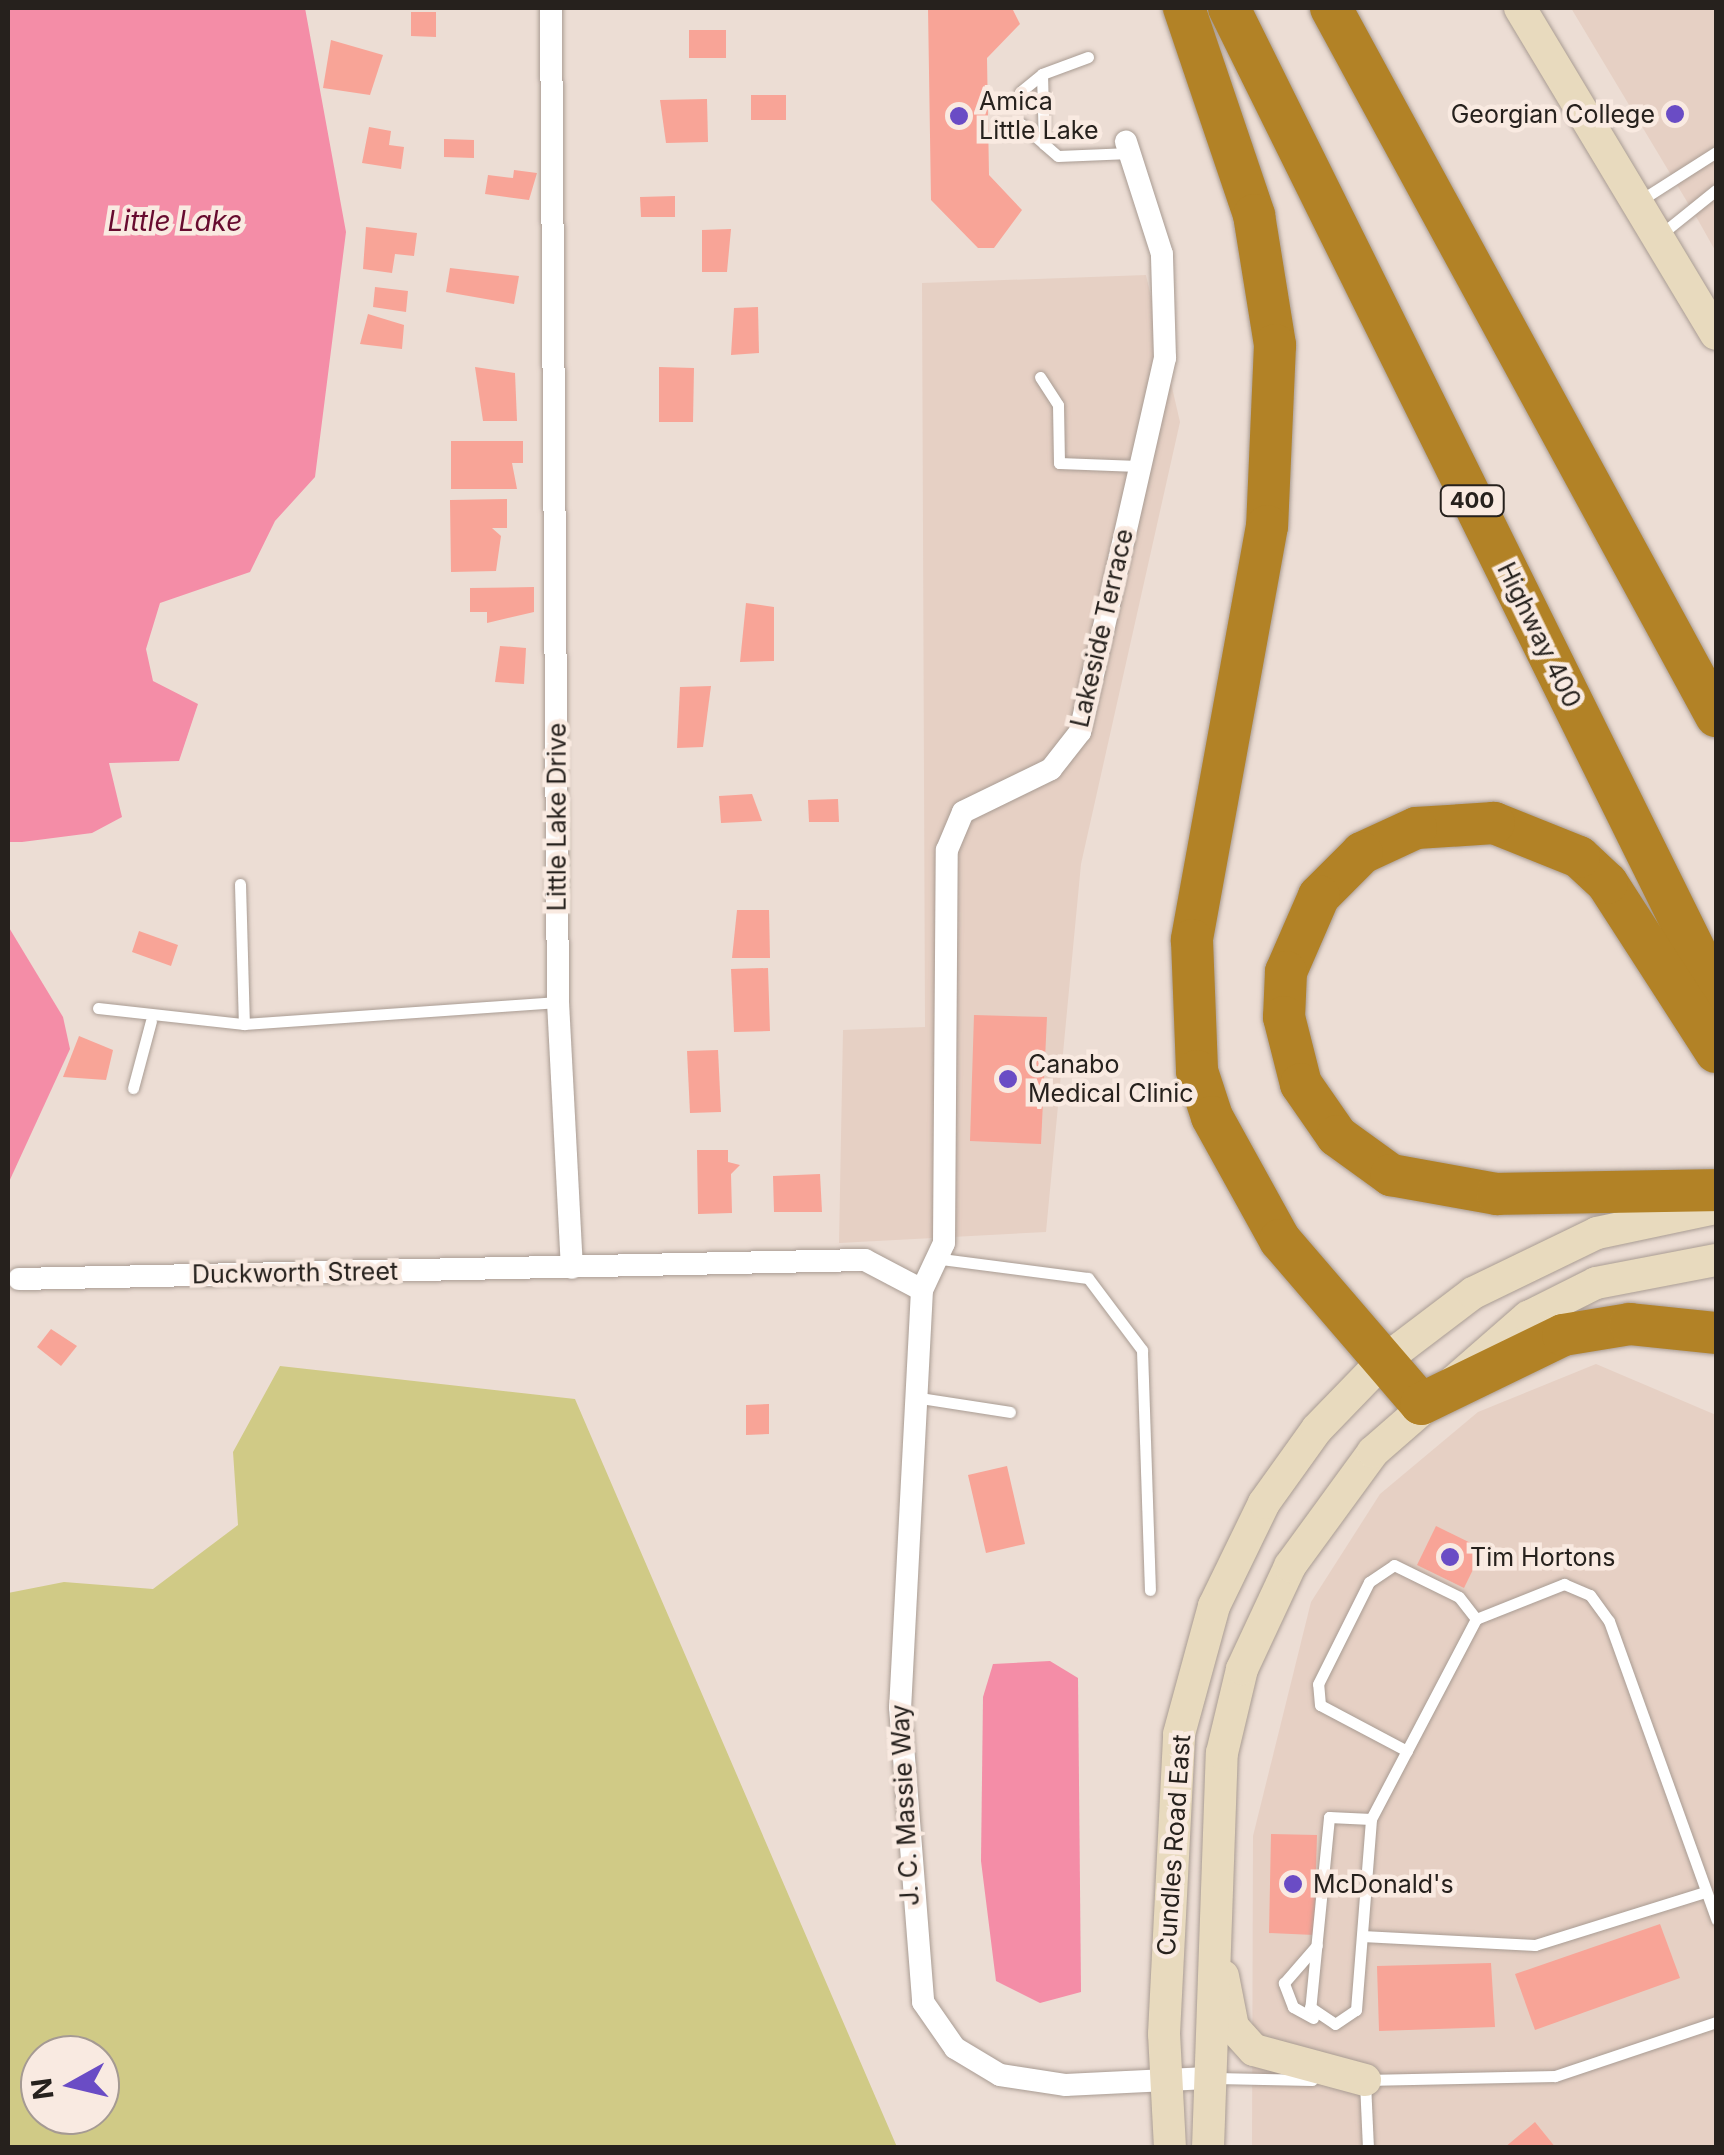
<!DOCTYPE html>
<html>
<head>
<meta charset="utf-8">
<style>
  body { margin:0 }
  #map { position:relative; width:1724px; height:2155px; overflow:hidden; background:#ecddd4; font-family:Inter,sans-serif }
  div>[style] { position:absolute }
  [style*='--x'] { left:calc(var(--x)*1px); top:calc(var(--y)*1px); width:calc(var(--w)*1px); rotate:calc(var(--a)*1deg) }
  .built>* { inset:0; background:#e6d0c4 }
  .green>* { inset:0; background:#d0ca86 }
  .water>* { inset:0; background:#f48da7 }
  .building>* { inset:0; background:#f8a497 }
  .roads { filter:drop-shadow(0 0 2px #a99c93) drop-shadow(0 0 2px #a99c93) }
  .service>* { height:11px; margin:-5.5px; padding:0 5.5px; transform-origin:5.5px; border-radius:5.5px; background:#fff }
  .minor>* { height:22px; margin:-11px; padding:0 11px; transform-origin:11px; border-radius:11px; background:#fff }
  .secondary>* { height:32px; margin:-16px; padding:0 16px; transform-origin:16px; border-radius:16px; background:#e8dabe }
  .motorway>* { height:42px; margin:-21px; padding:0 21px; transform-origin:21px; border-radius:21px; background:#b28226 }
  .dots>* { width:28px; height:28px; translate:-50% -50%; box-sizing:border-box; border:5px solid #f9eae1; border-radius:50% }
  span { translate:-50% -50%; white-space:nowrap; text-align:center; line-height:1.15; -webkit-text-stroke:9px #f9eae1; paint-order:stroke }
  .shield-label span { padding:2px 8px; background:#f9eae1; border:2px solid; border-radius:8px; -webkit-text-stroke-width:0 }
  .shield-label { font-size:22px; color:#26211d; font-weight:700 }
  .poi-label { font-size:25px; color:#26211d }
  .left { translate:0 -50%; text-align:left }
  .right { translate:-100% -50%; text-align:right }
  .street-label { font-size:25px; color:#26211d }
  .water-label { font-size:28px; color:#670b2f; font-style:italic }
  .frame { position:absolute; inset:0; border:10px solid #26211d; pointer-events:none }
  .north { position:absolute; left:20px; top:2035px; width:100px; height:100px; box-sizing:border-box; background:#f9eae1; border:2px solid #a59a93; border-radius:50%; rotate:262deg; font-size:28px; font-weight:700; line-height:40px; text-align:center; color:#26211d }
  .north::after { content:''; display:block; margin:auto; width:35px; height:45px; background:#6a4cc5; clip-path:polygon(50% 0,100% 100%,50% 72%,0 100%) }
</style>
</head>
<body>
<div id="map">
  <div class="built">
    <i style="clip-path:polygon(1571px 8px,1716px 8px,1716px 252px,1698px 220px)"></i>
    <i style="clip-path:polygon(1146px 275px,1180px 422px,1081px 864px,1046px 1232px,839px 1243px,843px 1030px,925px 1027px,922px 283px)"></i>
    <i style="clip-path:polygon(1596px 1364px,1716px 1415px,1716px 2147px,1252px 2148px,1253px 1836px,1311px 1602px,1380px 1494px,1478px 1412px)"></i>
  </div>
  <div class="green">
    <i style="clip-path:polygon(evenodd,280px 1366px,575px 1399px,897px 2147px,8px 2147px,8px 1593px,64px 1582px,153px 1589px,238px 1525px,233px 1452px,280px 1366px,40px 2055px,100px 2055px,100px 2115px,40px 2115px,40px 2055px)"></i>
  </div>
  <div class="water">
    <i style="clip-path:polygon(8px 8px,305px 8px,346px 232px,315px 477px,275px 521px,250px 572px,160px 603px,146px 649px,153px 681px,198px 704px,179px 761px,109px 763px,122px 817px,92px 833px,22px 842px,8px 842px)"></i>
    <i style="clip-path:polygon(8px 926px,63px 1017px,70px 1049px,8px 1184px)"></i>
    <i style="clip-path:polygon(1050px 1661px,1078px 1678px,1081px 1992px,1040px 2003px,996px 1981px,981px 1861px,983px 1697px,993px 1664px)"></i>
  </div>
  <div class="building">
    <i style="clip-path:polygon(928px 8px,1012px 8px,1020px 24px,987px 58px,989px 175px,1022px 210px,994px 248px,978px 248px,931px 200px)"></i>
    <i style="clip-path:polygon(411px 12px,436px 12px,436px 37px,411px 36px)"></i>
    <i style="clip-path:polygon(689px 30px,726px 30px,726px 58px,689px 58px)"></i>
    <i style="clip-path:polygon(331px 40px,383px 55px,370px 95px,323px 88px)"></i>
    <i style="clip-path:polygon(751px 95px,786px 95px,786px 120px,751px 120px)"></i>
    <i style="clip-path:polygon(707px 99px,708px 142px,666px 143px,660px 100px)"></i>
    <i style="clip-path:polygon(369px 127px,391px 131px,389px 145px,404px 147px,401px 169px,362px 163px)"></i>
    <i style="clip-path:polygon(444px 139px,474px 140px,474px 158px,444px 157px)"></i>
    <i style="clip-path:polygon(514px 170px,537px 173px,529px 200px,485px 194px,488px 175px,513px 178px)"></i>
    <i style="clip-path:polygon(675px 196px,675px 217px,641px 217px,640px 197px)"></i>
    <i style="clip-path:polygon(366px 227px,417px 233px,414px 256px,395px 254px,392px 273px,363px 269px)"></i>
    <i style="clip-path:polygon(731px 229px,727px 272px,702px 272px,702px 230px)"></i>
    <i style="clip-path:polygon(450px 268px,519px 276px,514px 304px,446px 292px)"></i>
    <i style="clip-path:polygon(375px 287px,408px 291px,406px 312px,373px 307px)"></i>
    <i style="clip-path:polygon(758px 307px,759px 353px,731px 355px,734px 308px)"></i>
    <i style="clip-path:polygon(368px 314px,404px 325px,402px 349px,360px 344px)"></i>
    <i style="clip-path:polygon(475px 367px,515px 373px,517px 421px,483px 421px)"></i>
    <i style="clip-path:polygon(659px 367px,694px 368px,693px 422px,659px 422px)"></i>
    <i style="clip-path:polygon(451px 441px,523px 441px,523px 463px,512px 463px,517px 489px,451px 489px)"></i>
    <i style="clip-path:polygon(507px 499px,507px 528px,492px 528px,501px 536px,496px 571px,451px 572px,450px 500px)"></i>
    <i style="clip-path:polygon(534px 587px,534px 612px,487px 623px,487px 612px,470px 612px,470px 588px)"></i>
    <i style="clip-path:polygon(746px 603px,774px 607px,774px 661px,740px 662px)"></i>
    <i style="clip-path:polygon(500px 646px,526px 648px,524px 684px,495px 682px)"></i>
    <i style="clip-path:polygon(711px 686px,703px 747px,677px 748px,680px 687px)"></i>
    <i style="clip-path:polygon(752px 794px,762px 821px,721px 823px,719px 796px)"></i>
    <i style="clip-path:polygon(838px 799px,839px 822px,809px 822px,808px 800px)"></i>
    <i style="clip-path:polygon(737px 910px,769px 910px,770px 958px,732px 958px)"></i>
    <i style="clip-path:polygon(139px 931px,178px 945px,171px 966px,132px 952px)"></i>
    <i style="clip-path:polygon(768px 968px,770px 1031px,734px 1032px,731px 969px)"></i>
    <i style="clip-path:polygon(974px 1015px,1047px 1017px,1041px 1144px,970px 1141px)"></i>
    <i style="clip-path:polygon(79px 1036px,113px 1050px,106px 1080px,63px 1077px)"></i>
    <i style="clip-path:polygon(718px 1050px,721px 1112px,690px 1113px,687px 1051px)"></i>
    <i style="clip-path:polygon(697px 1150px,728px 1150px,728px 1162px,740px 1165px,731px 1174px,732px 1213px,698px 1214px)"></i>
    <i style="clip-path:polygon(820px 1174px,822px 1212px,774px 1212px,773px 1176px)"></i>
    <i style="clip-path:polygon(51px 1329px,77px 1346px,61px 1366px,37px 1347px)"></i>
    <i style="clip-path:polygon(769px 1404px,769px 1434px,746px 1435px,746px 1405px)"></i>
    <i style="clip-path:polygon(1007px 1466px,1025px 1544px,986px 1553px,968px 1475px)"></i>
    <i style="clip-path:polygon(1436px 1526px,1483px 1549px,1464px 1588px,1417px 1565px)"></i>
    <i style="clip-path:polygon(1271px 1834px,1317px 1835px,1314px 1935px,1269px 1933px)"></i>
    <i style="clip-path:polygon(1660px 1924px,1680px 1978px,1535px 2030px,1515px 1974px)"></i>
    <i style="clip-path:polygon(1491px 1963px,1495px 2027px,1379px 2031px,1377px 1966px)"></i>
    <i style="clip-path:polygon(1535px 2122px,1556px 2148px,1504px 2148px)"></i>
  </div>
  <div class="roads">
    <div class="service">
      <i style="--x:1088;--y:57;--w:49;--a:159.7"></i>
      <i style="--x:1042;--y:74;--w:70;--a:88.4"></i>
      <i style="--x:1044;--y:144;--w:18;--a:41"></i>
      <i style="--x:1058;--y:156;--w:72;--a:-2.4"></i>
      <i style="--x:1020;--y:92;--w:28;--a:-39"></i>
      <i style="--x:1021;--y:124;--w:30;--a:41"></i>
      <i style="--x:1641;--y:200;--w:89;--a:-32.6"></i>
      <i style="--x:1660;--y:235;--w:72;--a:-38.8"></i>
      <i style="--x:1040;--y:377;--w:33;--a:57"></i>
      <i style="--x:1058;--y:405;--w:58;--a:89"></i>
      <i style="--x:1059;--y:463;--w:79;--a:2.2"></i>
      <i style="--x:240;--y:884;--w:140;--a:88.4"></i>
      <i style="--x:98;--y:1008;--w:147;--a:6.3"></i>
      <i style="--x:244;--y:1024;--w:315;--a:-4"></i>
      <i style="--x:133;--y:1088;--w:69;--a:-75"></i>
      <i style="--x:941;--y:1259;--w:148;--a:7.4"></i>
      <i style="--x:1088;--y:1278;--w:90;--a:53.1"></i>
      <i style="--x:1142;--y:1350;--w:240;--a:88.1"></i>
      <i style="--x:920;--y:1398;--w:91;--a:8.8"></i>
      <i style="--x:1407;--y:1751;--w:98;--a:-152.1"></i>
      <i style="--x:1320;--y:1705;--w:21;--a:-95"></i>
      <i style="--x:1318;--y:1684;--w:114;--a:-63.4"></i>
      <i style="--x:1369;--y:1582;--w:30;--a:-34"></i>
      <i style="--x:1394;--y:1565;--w:72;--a:26.2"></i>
      <i style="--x:1459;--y:1597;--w:28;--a:52"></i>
      <i style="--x:1362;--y:1936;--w:173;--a:3"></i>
      <i style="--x:1535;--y:1945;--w:178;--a:-17.3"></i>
      <i style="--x:1310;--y:2007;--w:30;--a:34"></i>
      <i style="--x:1335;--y:2024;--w:25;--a:-34"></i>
      <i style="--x:1356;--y:2010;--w:192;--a:-85.5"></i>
      <i style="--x:1371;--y:1819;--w:226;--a:-62.3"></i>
      <i style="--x:1476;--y:1619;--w:95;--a:-21.7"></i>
      <i style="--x:1564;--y:1584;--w:28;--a:23"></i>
      <i style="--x:1590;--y:1595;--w:32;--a:54"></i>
      <i style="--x:1609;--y:1621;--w:317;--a:70.2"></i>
      <i style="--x:1310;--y:2011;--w:195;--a:-84.4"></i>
      <i style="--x:1329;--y:1817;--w:42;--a:2.7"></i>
      <i style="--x:1313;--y:2018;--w:23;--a:-151"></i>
      <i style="--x:1293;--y:2007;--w:26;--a:-111"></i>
      <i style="--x:1284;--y:1983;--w:50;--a:-49"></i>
      <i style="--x:1215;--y:2078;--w:97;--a:1.2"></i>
      <i style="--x:1365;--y:2080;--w:190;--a:-1.2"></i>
      <i style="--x:1555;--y:2076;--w:170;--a:-18.5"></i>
      <i style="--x:1365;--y:2082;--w:66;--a:87.4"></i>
    </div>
    <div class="minor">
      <i style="--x:551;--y:8;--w:994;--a:89.6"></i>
      <i style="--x:558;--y:1002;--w:266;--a:87"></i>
      <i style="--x:19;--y:1279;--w:846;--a:-1.29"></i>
      <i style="--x:865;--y:1260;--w:64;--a:27.8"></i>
      <i style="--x:922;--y:1290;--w:52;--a:-64.9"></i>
      <i style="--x:944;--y:1243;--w:393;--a:-89.6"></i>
      <i style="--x:947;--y:850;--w:41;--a:-67.2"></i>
      <i style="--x:963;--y:812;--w:98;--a:-26"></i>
      <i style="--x:1051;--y:769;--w:47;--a:-51.9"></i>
      <i style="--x:1080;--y:732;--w:384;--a:-77.2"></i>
      <i style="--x:1165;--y:358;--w:104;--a:-91.7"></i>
      <i style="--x:1162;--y:254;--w:118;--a:-107.8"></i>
      <i style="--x:922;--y:1290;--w:418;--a:93"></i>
      <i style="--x:900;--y:1707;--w:296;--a:85.5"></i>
      <i style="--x:923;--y:2002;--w:56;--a:55.2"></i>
      <i style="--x:955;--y:2048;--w:52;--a:31"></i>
      <i style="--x:1000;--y:2075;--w:67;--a:8.6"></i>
      <i style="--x:1066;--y:2085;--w:141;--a:-2.8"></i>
    </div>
    <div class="secondary">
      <i style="--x:1520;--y:8;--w:380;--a:59"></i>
      <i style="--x:1223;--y:1976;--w:52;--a:78.9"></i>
      <i style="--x:1233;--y:2027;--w:31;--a:48"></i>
      <i style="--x:1254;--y:2050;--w:115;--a:15.1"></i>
      <i style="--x:1170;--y:2148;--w:114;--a:-93"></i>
      <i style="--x:1164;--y:2034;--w:300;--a:-87.1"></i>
      <i style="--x:1179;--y:1734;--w:133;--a:-74.7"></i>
      <i style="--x:1214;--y:1606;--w:114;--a:-64.1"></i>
      <i style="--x:1264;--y:1503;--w:91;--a:-54.4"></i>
      <i style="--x:1317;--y:1429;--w:93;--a:-45.9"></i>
      <i style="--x:1382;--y:1362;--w:114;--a:-37.2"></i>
      <i style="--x:1473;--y:1293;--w:138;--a:-25.8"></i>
      <i style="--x:1597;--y:1233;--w:122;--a:-11.9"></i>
      <i style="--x:1208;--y:2148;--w:395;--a:-88"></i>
      <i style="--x:1222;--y:1753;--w:86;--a:-76.6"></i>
      <i style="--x:1242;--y:1669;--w:114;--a:-65"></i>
      <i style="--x:1290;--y:1566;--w:141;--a:-53.9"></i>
      <i style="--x:1373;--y:1452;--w:206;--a:-41.1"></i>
      <i style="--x:1528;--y:1317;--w:76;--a:-26.6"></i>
      <i style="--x:1596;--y:1283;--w:122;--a:-10.9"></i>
    </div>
    <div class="motorway">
      <i style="--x:1184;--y:8;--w:219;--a:71.3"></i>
      <i style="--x:1254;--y:215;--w:132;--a:80.8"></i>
      <i style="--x:1275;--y:345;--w:181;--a:92.5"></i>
      <i style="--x:1267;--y:526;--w:421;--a:100.3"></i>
      <i style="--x:1192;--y:940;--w:131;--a:87.8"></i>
      <i style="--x:1197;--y:1071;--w:48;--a:71.9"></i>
      <i style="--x:1212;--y:1117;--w:141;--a:61.1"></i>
      <i style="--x:1280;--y:1240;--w:216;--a:49.3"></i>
      <i style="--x:1421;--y:1404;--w:158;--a:-25.9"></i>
      <i style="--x:1563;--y:1335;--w:68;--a:-9.3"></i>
      <i style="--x:1630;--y:1324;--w:86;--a:6"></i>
      <i style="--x:1229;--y:8;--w:1099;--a:63.69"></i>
      <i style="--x:1331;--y:8;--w:806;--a:61.46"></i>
      <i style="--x:1716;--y:1052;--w:201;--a:-122.8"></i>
      <i style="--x:1607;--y:883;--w:38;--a:-137"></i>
      <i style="--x:1579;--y:857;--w:92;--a:-158.2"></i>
      <i style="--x:1494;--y:823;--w:78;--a:176.3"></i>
      <i style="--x:1416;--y:828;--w:60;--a:155.2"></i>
      <i style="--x:1362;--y:853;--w:61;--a:135"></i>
      <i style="--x:1319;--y:896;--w:83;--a:113.5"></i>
      <i style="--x:1286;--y:972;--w:45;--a:92.5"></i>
      <i style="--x:1284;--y:1017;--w:69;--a:75.8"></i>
      <i style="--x:1301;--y:1084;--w:63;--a:55.3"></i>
      <i style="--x:1337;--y:1136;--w:67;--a:35.8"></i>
      <i style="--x:1391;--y:1175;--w:108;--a:10.2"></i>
      <i style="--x:1497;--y:1194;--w:219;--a:-1"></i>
    </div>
  </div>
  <div class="dots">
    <i style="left:1675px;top:114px;background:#6a4cc5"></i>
    <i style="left:959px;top:116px;background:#6a4cc5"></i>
    <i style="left:1008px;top:1079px;background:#6a4cc5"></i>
    <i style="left:1450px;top:1557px;background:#6a4cc5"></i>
    <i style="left:1293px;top:1884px;background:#6a4cc5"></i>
  </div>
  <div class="shield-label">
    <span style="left:1472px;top:501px">400</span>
  </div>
  <div class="poi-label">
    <span class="left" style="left:979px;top:116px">Amica<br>Little Lake</span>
    <span class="right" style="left:1655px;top:114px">Georgian College</span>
    <span class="left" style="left:1028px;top:1079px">Canabo<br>Medical Clinic</span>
    <span class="left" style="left:1470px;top:1557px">Tim Hortons</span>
    <span class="left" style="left:1313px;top:1884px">McDonald's</span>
  </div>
  <div class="street-label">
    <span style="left:1102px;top:628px;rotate:-77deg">Lakeside Terrace</span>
    <span style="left:1539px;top:635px;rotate:64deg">Highway 400</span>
    <span style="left:557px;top:817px;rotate:-90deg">Little Lake Drive</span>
    <span style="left:295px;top:1273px;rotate:-1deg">Duckworth Street</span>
    <span style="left:905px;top:1805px;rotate:-93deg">J. C. Massie Way</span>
    <span style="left:1174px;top:1845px;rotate:-86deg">Cundles Road East</span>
  </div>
  <div class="water-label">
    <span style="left:175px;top:221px">Little Lake</span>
  </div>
  <div class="frame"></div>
  <div class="north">N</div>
</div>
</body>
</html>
